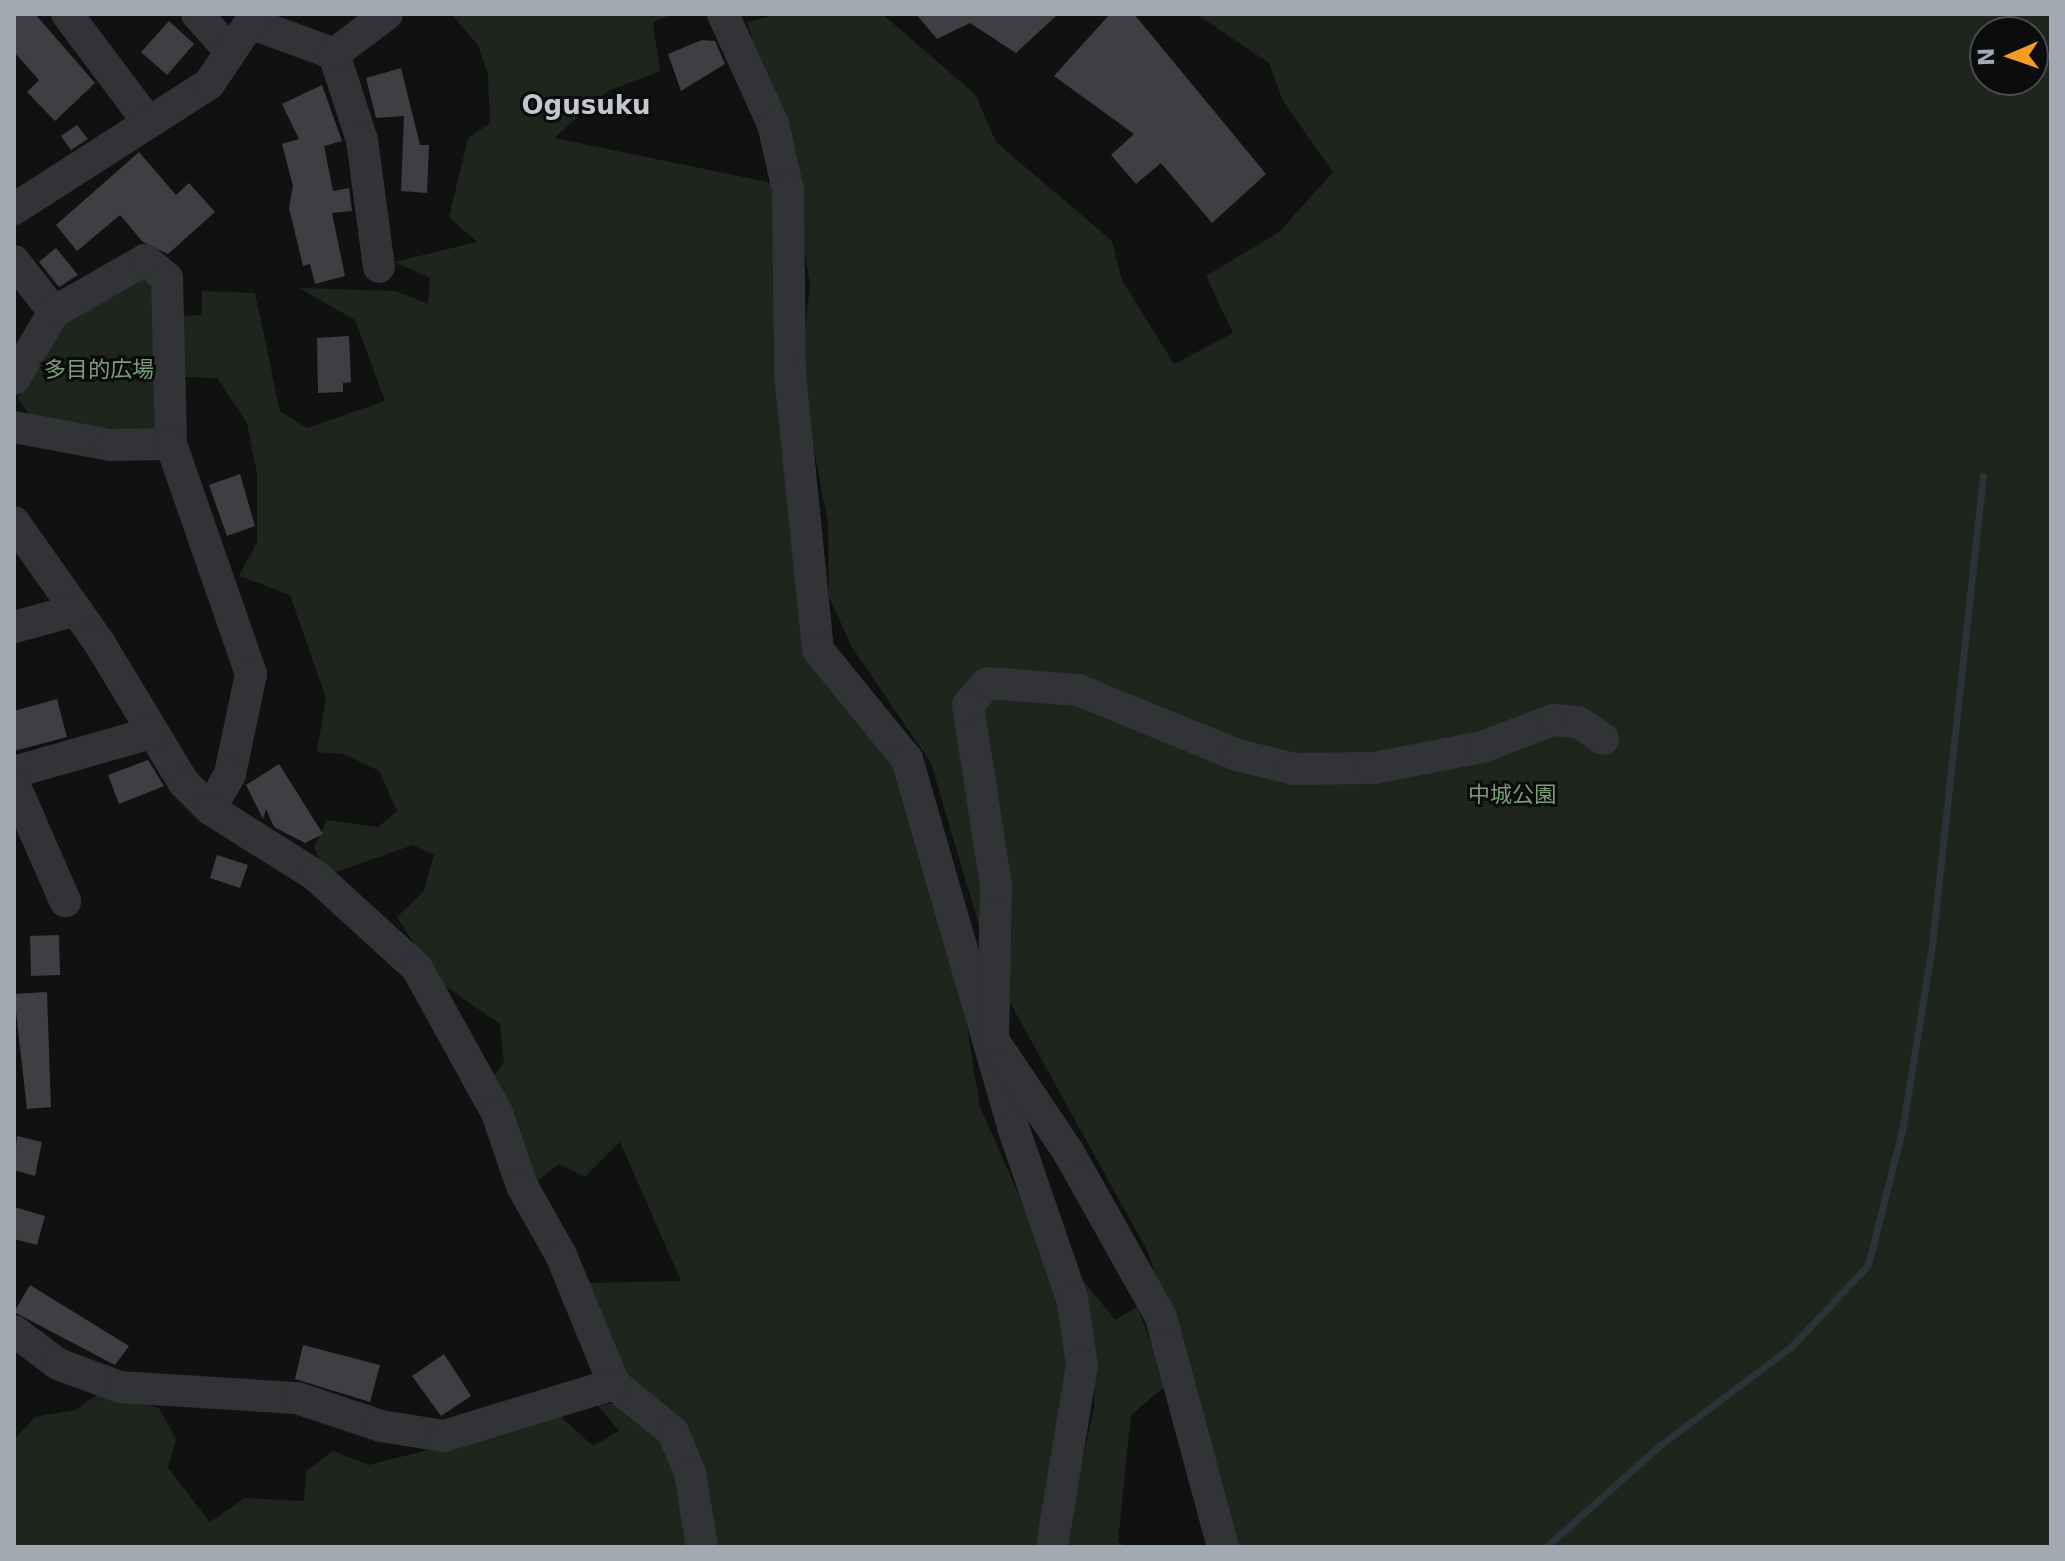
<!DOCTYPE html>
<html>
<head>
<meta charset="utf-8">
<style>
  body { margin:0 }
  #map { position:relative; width:2065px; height:1561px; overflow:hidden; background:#111112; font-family:"DejaVu Sans","Noto Sans JP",sans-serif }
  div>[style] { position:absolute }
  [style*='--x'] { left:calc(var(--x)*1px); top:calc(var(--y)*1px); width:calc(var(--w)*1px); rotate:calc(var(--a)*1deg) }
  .green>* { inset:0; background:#1d251d }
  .stream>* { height:7px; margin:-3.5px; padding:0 3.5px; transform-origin:3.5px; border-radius:3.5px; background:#293338 }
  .building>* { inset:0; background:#3d3f42 }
  .minor>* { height:32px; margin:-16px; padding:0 16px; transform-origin:16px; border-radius:16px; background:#323337 }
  span { translate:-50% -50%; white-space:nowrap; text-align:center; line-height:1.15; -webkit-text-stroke:6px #0c0c0d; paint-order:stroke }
  .park-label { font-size:22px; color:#799f78 }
  .quarter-label { font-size:26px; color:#c3c7cf; font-weight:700 }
  .frame { position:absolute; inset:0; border:16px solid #a2a9b3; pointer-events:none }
  .north { position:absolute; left:1969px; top:16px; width:80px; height:80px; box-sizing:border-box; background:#0c0c0d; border:2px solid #484b4f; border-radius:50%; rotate:268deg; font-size:22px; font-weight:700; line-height:32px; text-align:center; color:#a2a9b3 }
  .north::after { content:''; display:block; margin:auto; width:28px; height:36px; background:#f59c26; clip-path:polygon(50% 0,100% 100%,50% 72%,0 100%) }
</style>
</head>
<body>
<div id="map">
  <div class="green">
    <i style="clip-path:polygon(451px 14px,674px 14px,653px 22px,660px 71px,608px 91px,554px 138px,777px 184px,773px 348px,802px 599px,896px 763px,961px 988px,980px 1107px,1058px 1283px,1068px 1371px,1039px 1547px,714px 1547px,701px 1457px,662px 1403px,619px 1369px,586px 1283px,681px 1281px,620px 1142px,585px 1177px,559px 1164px,536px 1182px,491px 1079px,504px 1062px,500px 1024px,439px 982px,397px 917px,424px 891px,434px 855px,413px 845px,327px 875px,314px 847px,327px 820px,378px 827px,397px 811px,379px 771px,344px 754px,317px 752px,326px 698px,290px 595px,239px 576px,257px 542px,257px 474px,247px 423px,217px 378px,183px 377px,181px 316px,202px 315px,202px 291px,255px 293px,280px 411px,307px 428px,385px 401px,355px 320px,299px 288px,396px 291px,428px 304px,430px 278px,394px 262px,477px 242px,449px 217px,468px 138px,490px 123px,488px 75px,478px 45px)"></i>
    <i style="clip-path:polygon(evenodd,780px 14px,882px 14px,975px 94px,996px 142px,1112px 241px,1122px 280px,1174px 364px,1233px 333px,1206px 276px,1279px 232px,1333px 172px,1283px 101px,1269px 63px,1196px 14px,2051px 14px,2051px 1547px,1239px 1547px,1148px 1252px,992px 970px,931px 763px,851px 646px,829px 596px,828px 524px,800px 376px,810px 285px,790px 161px,747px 22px,780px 14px,1985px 32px,2033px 32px,2033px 80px,1985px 80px,1985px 32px)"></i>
    <i style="clip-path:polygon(133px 278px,159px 281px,162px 435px,32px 418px,18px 399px,55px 322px)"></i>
    <i style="clip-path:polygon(1082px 1279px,1115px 1320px,1137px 1307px,1168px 1384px,1131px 1415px,1118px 1542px,1127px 1547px,1064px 1547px,1094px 1407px,1096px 1350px)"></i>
    <i style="clip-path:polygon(102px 1392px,159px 1408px,176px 1439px,168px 1468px,210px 1522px,245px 1498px,304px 1501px,306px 1471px,333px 1451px,369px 1465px,560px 1416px,593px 1446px,619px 1431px,596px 1403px,630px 1405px,659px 1433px,680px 1485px,691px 1547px,14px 1547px,14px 1440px,35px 1417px,75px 1410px)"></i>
  </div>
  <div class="stream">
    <i style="--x:1546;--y:1547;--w:150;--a:-41.8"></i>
    <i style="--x:1658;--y:1447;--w:168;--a:-37"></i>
    <i style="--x:1792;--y:1346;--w:111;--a:-46.8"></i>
    <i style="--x:1868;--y:1265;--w:138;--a:-75.8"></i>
    <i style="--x:1902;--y:1131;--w:188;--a:-80.8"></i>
    <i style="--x:1932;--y:945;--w:472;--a:-83.8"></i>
  </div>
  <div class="building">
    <i style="clip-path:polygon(14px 14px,35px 14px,95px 83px,55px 121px,27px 92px,39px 80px,14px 52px)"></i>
    <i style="clip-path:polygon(916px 14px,1058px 14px,1016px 53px,970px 23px,937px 39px)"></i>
    <i style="clip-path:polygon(1110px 14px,1134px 14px,1266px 174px,1212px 223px,1161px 163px,1136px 184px,1111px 155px,1134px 134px,1054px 76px)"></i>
    <i style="clip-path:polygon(169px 21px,194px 44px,167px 75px,141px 52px)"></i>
    <i style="clip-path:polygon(702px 40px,715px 41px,725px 64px,681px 91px,668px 54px)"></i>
    <i style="clip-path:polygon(401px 68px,420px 145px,429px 145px,427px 193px,401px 191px,404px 116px,376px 118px,366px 78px)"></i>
    <i style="clip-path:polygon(322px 85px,342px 141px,324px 146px,333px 191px,349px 188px,352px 211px,332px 213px,345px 276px,315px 284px,310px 264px,303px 266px,289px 208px,293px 186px,282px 144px,299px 139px,282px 104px)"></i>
    <i style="clip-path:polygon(77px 125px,88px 139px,71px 150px,61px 136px)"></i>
    <i style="clip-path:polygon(139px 152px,176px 195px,189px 183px,215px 212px,168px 254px,143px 242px,120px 215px,77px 251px,56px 225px)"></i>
    <i style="clip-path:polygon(56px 248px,78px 275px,59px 287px,39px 262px)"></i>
    <i style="clip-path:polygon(349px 336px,351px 382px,343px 383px,343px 392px,318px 393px,317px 338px)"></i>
    <i style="clip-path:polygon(240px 474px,255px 526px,227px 536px,209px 485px)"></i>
    <i style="clip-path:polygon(57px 699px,67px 737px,14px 751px,14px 711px)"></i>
    <i style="clip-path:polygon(148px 760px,164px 786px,119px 804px,108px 775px)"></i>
    <i style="clip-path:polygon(279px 764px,323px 834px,305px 843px,274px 827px,266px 809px,263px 819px,246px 785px)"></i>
    <i style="clip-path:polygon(217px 855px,248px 865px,240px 888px,210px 878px)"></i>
    <i style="clip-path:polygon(59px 935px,60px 975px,31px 976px,30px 936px)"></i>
    <i style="clip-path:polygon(47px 992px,51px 1107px,27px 1109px,14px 994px)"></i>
    <i style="clip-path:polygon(17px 1136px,42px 1142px,35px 1176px,14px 1170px)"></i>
    <i style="clip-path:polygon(14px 1207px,45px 1216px,37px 1245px,14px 1239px)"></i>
    <i style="clip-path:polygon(30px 1285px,129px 1346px,115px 1365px,14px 1312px)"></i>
    <i style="clip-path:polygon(303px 1345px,380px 1365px,370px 1402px,295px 1379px)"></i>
    <i style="clip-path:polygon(444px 1354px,471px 1396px,441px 1416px,412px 1376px)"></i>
  </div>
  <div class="minor">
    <i style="--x:67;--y:14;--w:135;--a:53.1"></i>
    <i style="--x:197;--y:14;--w:48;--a:48.4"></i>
    <i style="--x:723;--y:14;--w:121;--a:65.6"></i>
    <i style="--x:773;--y:124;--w:68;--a:77.2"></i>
    <i style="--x:788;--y:190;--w:184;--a:89.4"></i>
    <i style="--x:790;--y:374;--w:277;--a:84.2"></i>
    <i style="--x:818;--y:650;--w:141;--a:50.8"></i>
    <i style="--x:907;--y:759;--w:383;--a:73.9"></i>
    <i style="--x:1013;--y:1127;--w:181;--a:71"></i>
    <i style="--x:1072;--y:1298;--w:68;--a:81.5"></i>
    <i style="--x:1082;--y:1365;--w:184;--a:99.4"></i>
    <i style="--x:253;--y:24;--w:86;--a:20.3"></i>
    <i style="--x:334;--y:54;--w:90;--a:72"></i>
    <i style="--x:362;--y:140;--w:128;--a:82.4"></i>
    <i style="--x:334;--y:54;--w:66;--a:-37"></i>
    <i style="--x:14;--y:209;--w:232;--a:-32.7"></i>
    <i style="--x:209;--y:84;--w:84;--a:-56.1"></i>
    <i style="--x:14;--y:261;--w:65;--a:51.9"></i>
    <i style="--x:14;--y:379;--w:78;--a:-59.2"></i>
    <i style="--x:54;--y:312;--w:105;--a:-29.7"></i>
    <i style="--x:145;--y:260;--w:28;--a:39"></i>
    <i style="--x:167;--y:278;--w:166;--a:88.6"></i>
    <i style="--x:14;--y:427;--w:98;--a:10.6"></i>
    <i style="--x:110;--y:445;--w:61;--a:-0.9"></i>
    <i style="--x:171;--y:444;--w:244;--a:70.8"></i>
    <i style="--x:251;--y:674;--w:102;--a:101.9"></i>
    <i style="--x:230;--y:774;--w:40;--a:119.7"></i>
    <i style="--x:14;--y:522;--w:149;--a:54.8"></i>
    <i style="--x:100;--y:644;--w:162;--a:58.9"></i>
    <i style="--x:184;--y:783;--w:37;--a:45"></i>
    <i style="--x:210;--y:809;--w:124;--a:32.2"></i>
    <i style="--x:315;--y:875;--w:138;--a:42.4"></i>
    <i style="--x:417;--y:968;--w:166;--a:61.1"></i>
    <i style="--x:497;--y:1113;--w:77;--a:71.1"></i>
    <i style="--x:522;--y:1186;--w:79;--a:60.5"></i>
    <i style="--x:561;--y:1255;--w:139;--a:67.7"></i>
    <i style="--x:614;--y:1384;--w:76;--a:39.1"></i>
    <i style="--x:673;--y:1432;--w:44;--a:67.5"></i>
    <i style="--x:690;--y:1473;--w:75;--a:80.8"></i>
    <i style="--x:14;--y:627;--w:65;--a:-15.1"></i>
    <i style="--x:14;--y:772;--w:142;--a:-15.9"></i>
    <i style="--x:14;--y:784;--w:128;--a:66.4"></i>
    <i style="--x:14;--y:1331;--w:55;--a:36.9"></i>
    <i style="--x:58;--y:1364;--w:66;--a:20.4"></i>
    <i style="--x:120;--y:1387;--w:177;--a:3.6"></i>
    <i style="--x:297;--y:1398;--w:89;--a:18.4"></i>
    <i style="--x:381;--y:1426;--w:64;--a:9"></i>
    <i style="--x:444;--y:1436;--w:178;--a:-17"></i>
    <i style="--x:1223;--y:1547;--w:238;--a:-105.1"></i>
    <i style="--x:1161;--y:1317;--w:188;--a:-119.3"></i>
    <i style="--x:1069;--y:1153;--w:136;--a:-123.9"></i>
    <i style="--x:993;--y:1040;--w:154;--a:-88.9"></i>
    <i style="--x:996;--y:886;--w:183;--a:-98.8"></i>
    <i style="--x:968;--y:705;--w:29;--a:-49"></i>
    <i style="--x:987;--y:683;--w:91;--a:4.4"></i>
    <i style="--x:1078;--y:690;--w:172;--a:22.2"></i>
    <i style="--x:1237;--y:755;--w:59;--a:13.8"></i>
    <i style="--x:1294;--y:769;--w:80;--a:-0.7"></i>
    <i style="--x:1374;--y:768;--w:110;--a:-11"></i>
    <i style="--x:1482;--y:747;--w:76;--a:-20.8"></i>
    <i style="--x:1553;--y:720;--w:25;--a:5"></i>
    <i style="--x:1578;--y:722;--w:30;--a:34"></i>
  </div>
  <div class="park-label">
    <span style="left:99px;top:370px">多目的広場</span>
    <span style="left:1512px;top:795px">中城公園</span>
  </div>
  <div class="quarter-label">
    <span style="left:586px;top:106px">Ogusuku</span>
  </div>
  <div class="frame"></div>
  <div class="north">N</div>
</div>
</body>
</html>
